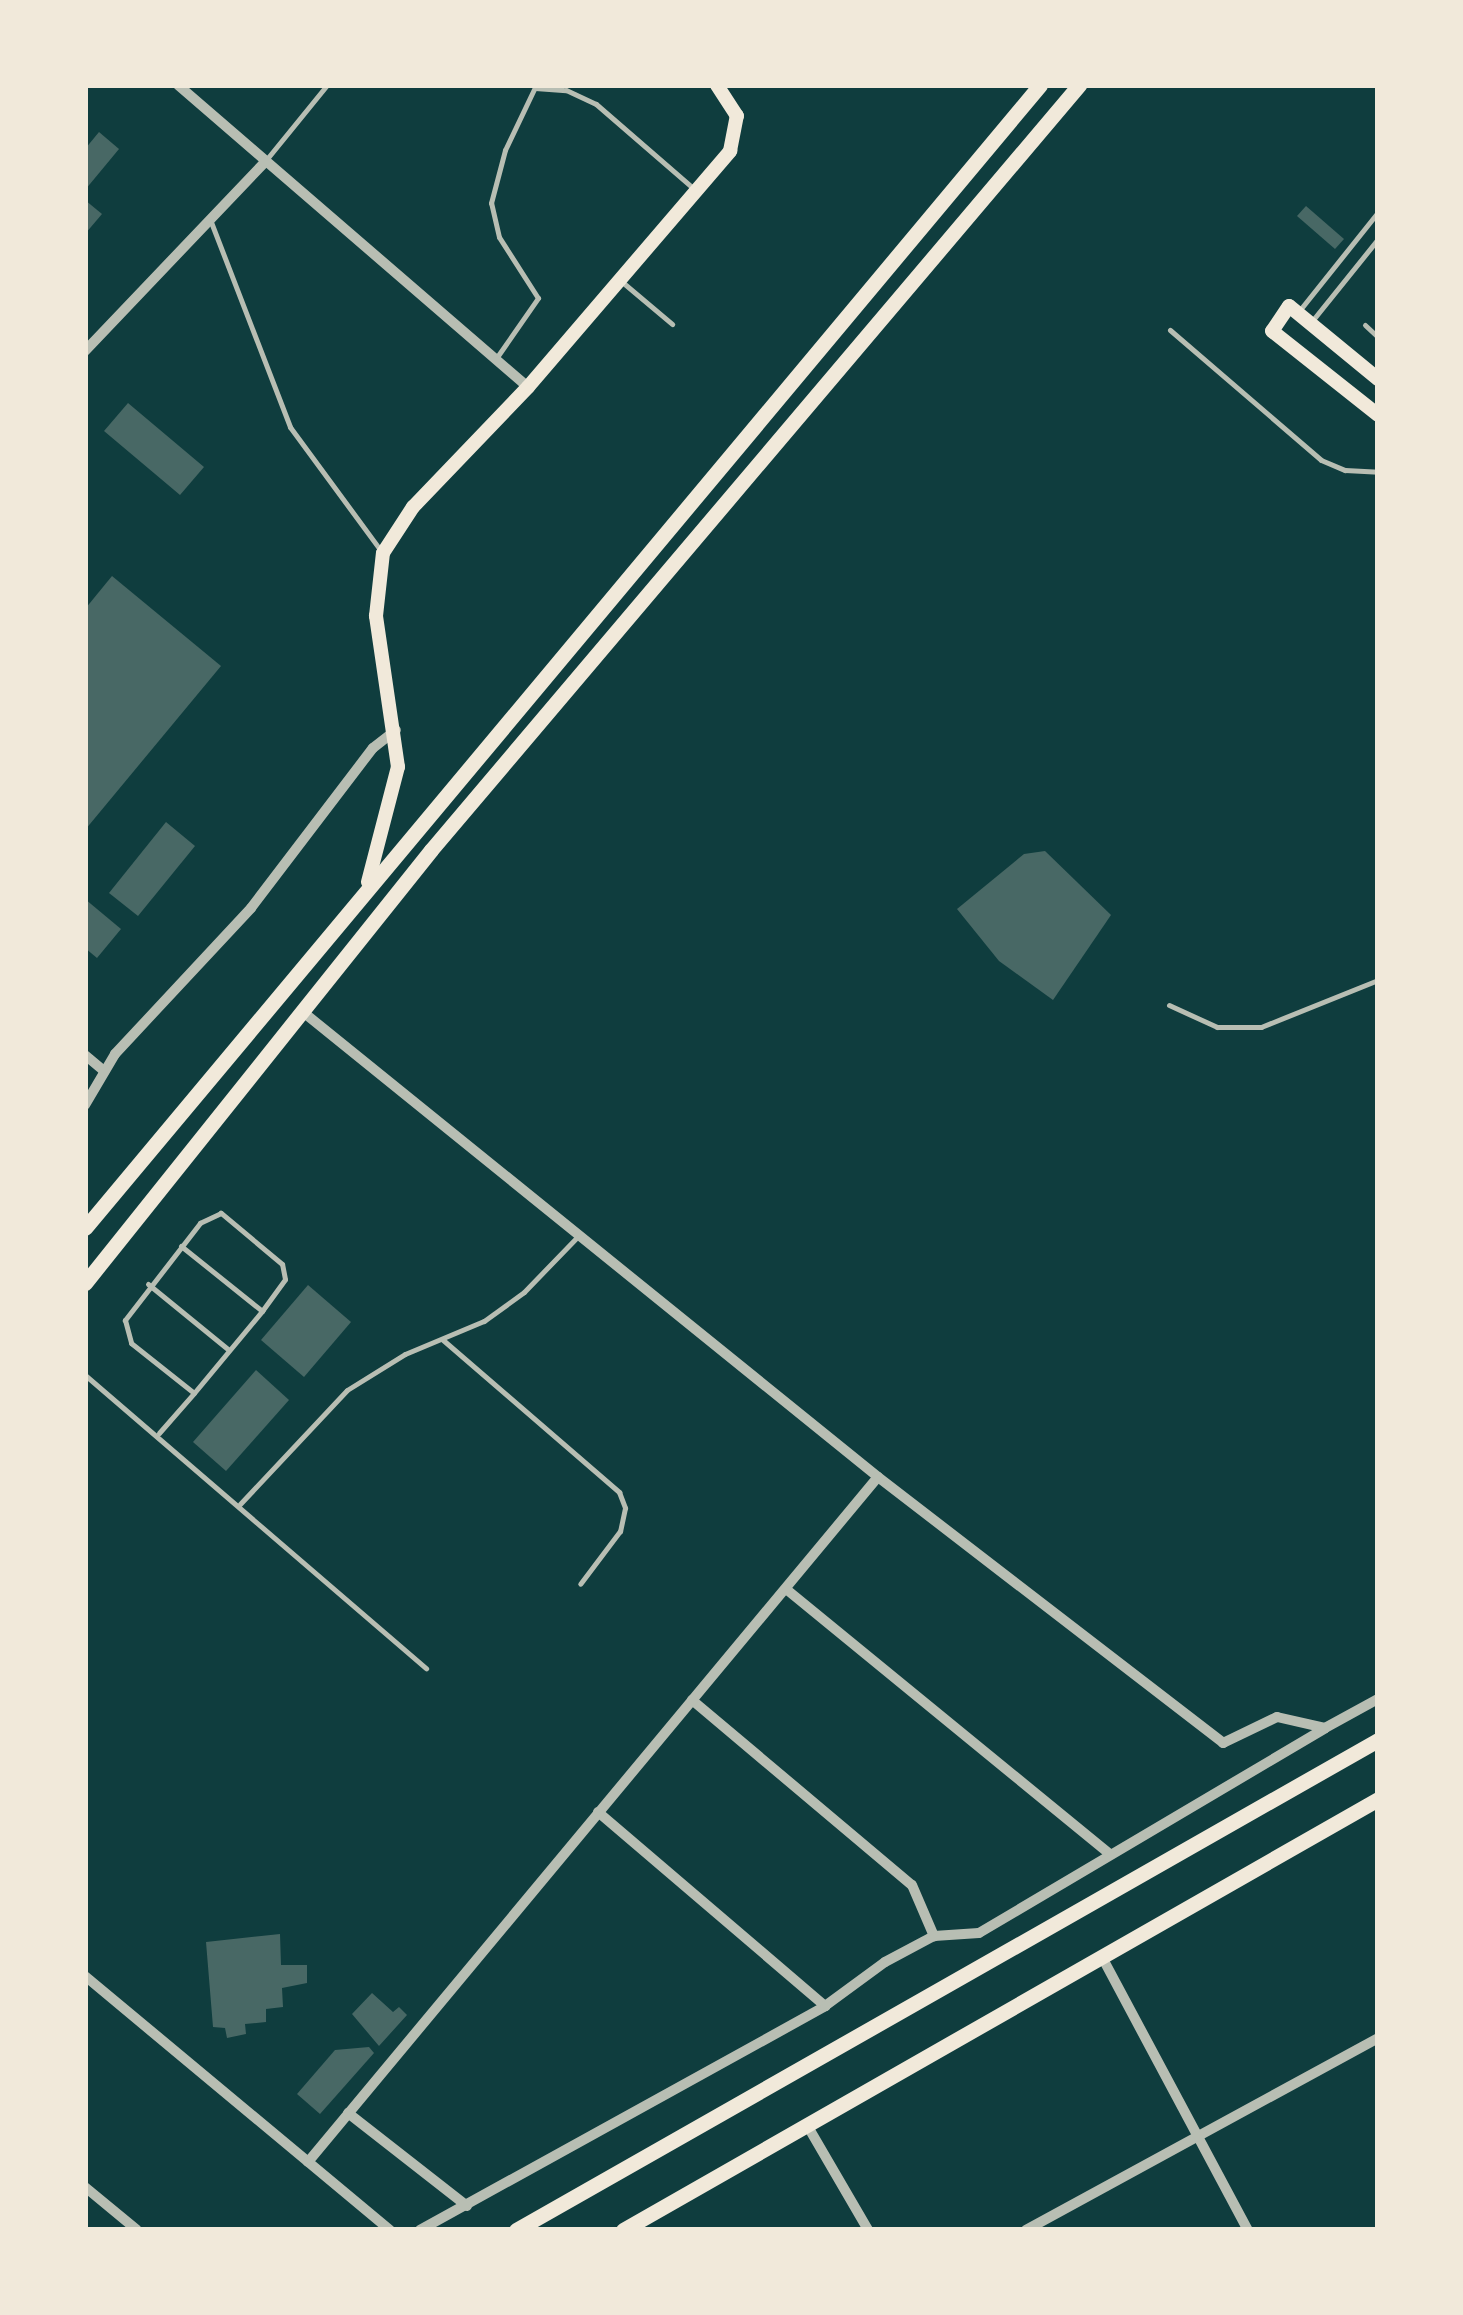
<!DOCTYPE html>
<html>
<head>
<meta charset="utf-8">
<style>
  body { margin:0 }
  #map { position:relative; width:1463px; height:2315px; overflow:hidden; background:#0f3d3e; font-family:"Exo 2",sans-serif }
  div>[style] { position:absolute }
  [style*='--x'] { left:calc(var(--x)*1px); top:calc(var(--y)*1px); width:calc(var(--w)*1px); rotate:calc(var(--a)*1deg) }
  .building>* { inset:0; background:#486865 }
  .service>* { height:5px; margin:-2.5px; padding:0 2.5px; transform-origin:2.5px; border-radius:2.5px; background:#b8beb3 }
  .minor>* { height:10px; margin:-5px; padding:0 5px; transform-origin:5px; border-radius:5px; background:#b8beb3 }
  .secondary>* { height:14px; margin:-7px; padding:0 7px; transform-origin:7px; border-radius:7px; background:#f1e9da }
  .trunk>* { height:15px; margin:-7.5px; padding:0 7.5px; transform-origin:7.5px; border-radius:7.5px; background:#f1e9da }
  span { translate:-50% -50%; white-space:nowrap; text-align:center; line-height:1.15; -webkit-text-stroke:9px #f1e9da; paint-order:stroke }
  .frame { position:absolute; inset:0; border:88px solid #f1e9da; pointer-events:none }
</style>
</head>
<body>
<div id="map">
  <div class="building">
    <i style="clip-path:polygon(99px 132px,119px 149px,85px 190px,85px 149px)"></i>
    <i style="clip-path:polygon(85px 200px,102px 214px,85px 234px)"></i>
    <i style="clip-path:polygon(1306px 206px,1344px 239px,1335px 249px,1297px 216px)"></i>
    <i style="clip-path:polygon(128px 403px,204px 467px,180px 495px,104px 431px)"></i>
    <i style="clip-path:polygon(112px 576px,221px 666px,85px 830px,85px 609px)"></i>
    <i style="clip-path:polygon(166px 822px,195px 846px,138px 916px,109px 893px)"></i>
    <i style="clip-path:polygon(1045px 851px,1111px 915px,1053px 1000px,999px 961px,957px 909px,1024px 854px)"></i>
    <i style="clip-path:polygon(85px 899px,121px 929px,97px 958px,85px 948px)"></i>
    <i style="clip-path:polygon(308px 1285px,351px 1322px,304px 1377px,261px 1340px)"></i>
    <i style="clip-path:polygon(256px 1370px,289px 1400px,226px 1471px,193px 1442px)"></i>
    <i style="clip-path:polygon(280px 1934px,281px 1965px,307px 1965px,307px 1983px,282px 1988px,283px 2007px,266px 2009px,266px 2022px,245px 2024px,246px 2034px,227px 2038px,225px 2028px,213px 2027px,206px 1942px)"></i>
    <i style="clip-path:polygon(372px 1993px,393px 2012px,399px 2007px,407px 2015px,379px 2046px,352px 2014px)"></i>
    <i style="clip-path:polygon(369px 2047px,374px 2053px,320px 2114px,297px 2094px,335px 2050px)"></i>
  </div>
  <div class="service">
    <i style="--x:535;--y:88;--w:31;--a:4"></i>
    <i style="--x:566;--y:90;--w:33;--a:25"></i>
    <i style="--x:596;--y:104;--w:130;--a:40.9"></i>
    <i style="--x:266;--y:160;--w:97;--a:-50.9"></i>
    <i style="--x:211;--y:222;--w:220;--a:68.9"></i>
    <i style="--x:290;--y:427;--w:154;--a:53.7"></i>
    <i style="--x:621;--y:281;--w:67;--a:40.1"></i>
    <i style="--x:1299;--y:311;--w:127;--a:-51.4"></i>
    <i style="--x:1312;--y:321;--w:105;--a:-51.2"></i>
    <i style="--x:1365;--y:325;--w:18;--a:43"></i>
    <i style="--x:1170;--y:330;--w:199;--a:40.7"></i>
    <i style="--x:1321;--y:460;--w:26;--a:23"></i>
    <i style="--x:1345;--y:470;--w:33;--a:3"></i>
    <i style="--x:497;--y:357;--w:72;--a:-55.2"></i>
    <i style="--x:538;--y:298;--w:72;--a:-122.6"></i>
    <i style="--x:499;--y:237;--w:35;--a:-103"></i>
    <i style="--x:491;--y:203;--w:55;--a:-75.2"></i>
    <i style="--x:505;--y:150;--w:72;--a:-64.5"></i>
    <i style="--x:1378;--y:503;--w:25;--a:90"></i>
    <i style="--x:1169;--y:1005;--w:53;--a:24.6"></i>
    <i style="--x:1217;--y:1027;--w:44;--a:0"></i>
    <i style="--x:1261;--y:1027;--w:126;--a:-21.9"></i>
    <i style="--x:181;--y:1246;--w:104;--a:38.7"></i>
    <i style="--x:148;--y:1284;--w:104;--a:39.2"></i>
    <i style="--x:443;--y:1340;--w:233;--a:40.8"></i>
    <i style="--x:619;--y:1492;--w:17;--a:69"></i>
    <i style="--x:625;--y:1508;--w:24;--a:102"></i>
    <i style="--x:620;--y:1531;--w:66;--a:127"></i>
    <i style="--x:85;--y:1375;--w:450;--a:40.7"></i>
    <i style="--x:159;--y:1433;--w:53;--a:-48.8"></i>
    <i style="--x:194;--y:1393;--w:107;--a:-50.3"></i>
    <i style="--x:262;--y:1311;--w:39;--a:-54"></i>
    <i style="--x:285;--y:1279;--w:15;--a:-101"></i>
    <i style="--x:282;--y:1264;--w:80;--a:-140.1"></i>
    <i style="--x:221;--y:1213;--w:23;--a:155"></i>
    <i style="--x:200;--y:1223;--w:123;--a:127.7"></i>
    <i style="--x:125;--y:1320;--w:24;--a:75"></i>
    <i style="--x:131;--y:1343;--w:80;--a:38.4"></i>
    <i style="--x:240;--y:1504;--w:156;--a:-46.8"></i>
    <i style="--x:347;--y:1390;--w:68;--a:-31.8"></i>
    <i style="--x:405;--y:1354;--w:86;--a:-22.7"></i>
    <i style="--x:484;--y:1321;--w:49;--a:-35.9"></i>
    <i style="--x:524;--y:1292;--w:79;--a:-46"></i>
  </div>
  <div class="minor">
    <i style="--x:178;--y:85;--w:462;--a:40.8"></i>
    <i style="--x:85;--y:351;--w:260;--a:-46.4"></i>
    <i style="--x:303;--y:1012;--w:739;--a:38.96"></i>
    <i style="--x:878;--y:1477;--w:436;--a:37.6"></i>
    <i style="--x:1223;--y:1743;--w:60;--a:-25.7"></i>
    <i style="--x:1277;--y:1717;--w:49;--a:12.9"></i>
    <i style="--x:1325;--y:1728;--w:60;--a:-28.7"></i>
    <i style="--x:85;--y:1055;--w:23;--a:40"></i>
    <i style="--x:85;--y:1105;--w:59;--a:-59.5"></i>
    <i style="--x:115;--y:1054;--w:200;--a:-47"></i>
    <i style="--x:251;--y:908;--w:201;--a:-52.7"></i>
    <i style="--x:373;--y:748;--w:29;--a:-38"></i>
    <i style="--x:786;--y:1589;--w:417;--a:39.3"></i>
    <i style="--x:692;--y:1700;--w:287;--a:40.1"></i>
    <i style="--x:912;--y:1885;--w:56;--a:66.7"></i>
    <i style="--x:598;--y:1812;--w:299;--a:40.5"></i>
    <i style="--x:1102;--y:1957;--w:310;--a:61.9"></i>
    <i style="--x:85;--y:1976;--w:397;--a:39.8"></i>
    <i style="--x:348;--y:2113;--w:151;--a:38"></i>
    <i style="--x:807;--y:2125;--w:121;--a:59.8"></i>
    <i style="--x:308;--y:2162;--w:891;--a:-50.24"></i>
    <i style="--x:85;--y:2187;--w:67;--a:39.6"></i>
    <i style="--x:420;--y:2230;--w:463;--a:-28.9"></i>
    <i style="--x:825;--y:2006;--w:74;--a:-36.3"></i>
    <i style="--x:885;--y:1962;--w:55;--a:-28"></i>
    <i style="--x:934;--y:1936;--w:45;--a:-3.8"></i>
    <i style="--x:979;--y:1933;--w:402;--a:-30.6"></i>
    <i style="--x:1026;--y:2230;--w:401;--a:-28.6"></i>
  </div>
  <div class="secondary">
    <i style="--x:1378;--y:379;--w:115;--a:-140.6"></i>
    <i style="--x:1289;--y:306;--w:30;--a:124"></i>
    <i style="--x:1272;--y:331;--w:135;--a:38.4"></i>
    <i style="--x:368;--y:882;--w:119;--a:-75.4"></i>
    <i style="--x:398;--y:767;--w:153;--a:-98.3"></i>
    <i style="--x:376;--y:616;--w:63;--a:-83.7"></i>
    <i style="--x:383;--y:553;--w:55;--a:-56.9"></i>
    <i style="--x:413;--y:507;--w:166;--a:-46.2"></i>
    <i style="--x:528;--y:387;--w:311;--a:-49.4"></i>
    <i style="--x:730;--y:151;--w:36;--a:-79"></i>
    <i style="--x:737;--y:116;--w:37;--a:-123"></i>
  </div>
  <div class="trunk">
    <i style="--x:85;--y:1228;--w:1489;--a:-50.12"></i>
    <i style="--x:85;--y:1283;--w:554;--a:-51.37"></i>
    <i style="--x:431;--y:850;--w:1003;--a:-49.73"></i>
    <i style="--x:516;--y:2230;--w:992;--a:-29.62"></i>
    <i style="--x:623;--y:2230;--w:869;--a:-29.72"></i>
  </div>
  <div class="frame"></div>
</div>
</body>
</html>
